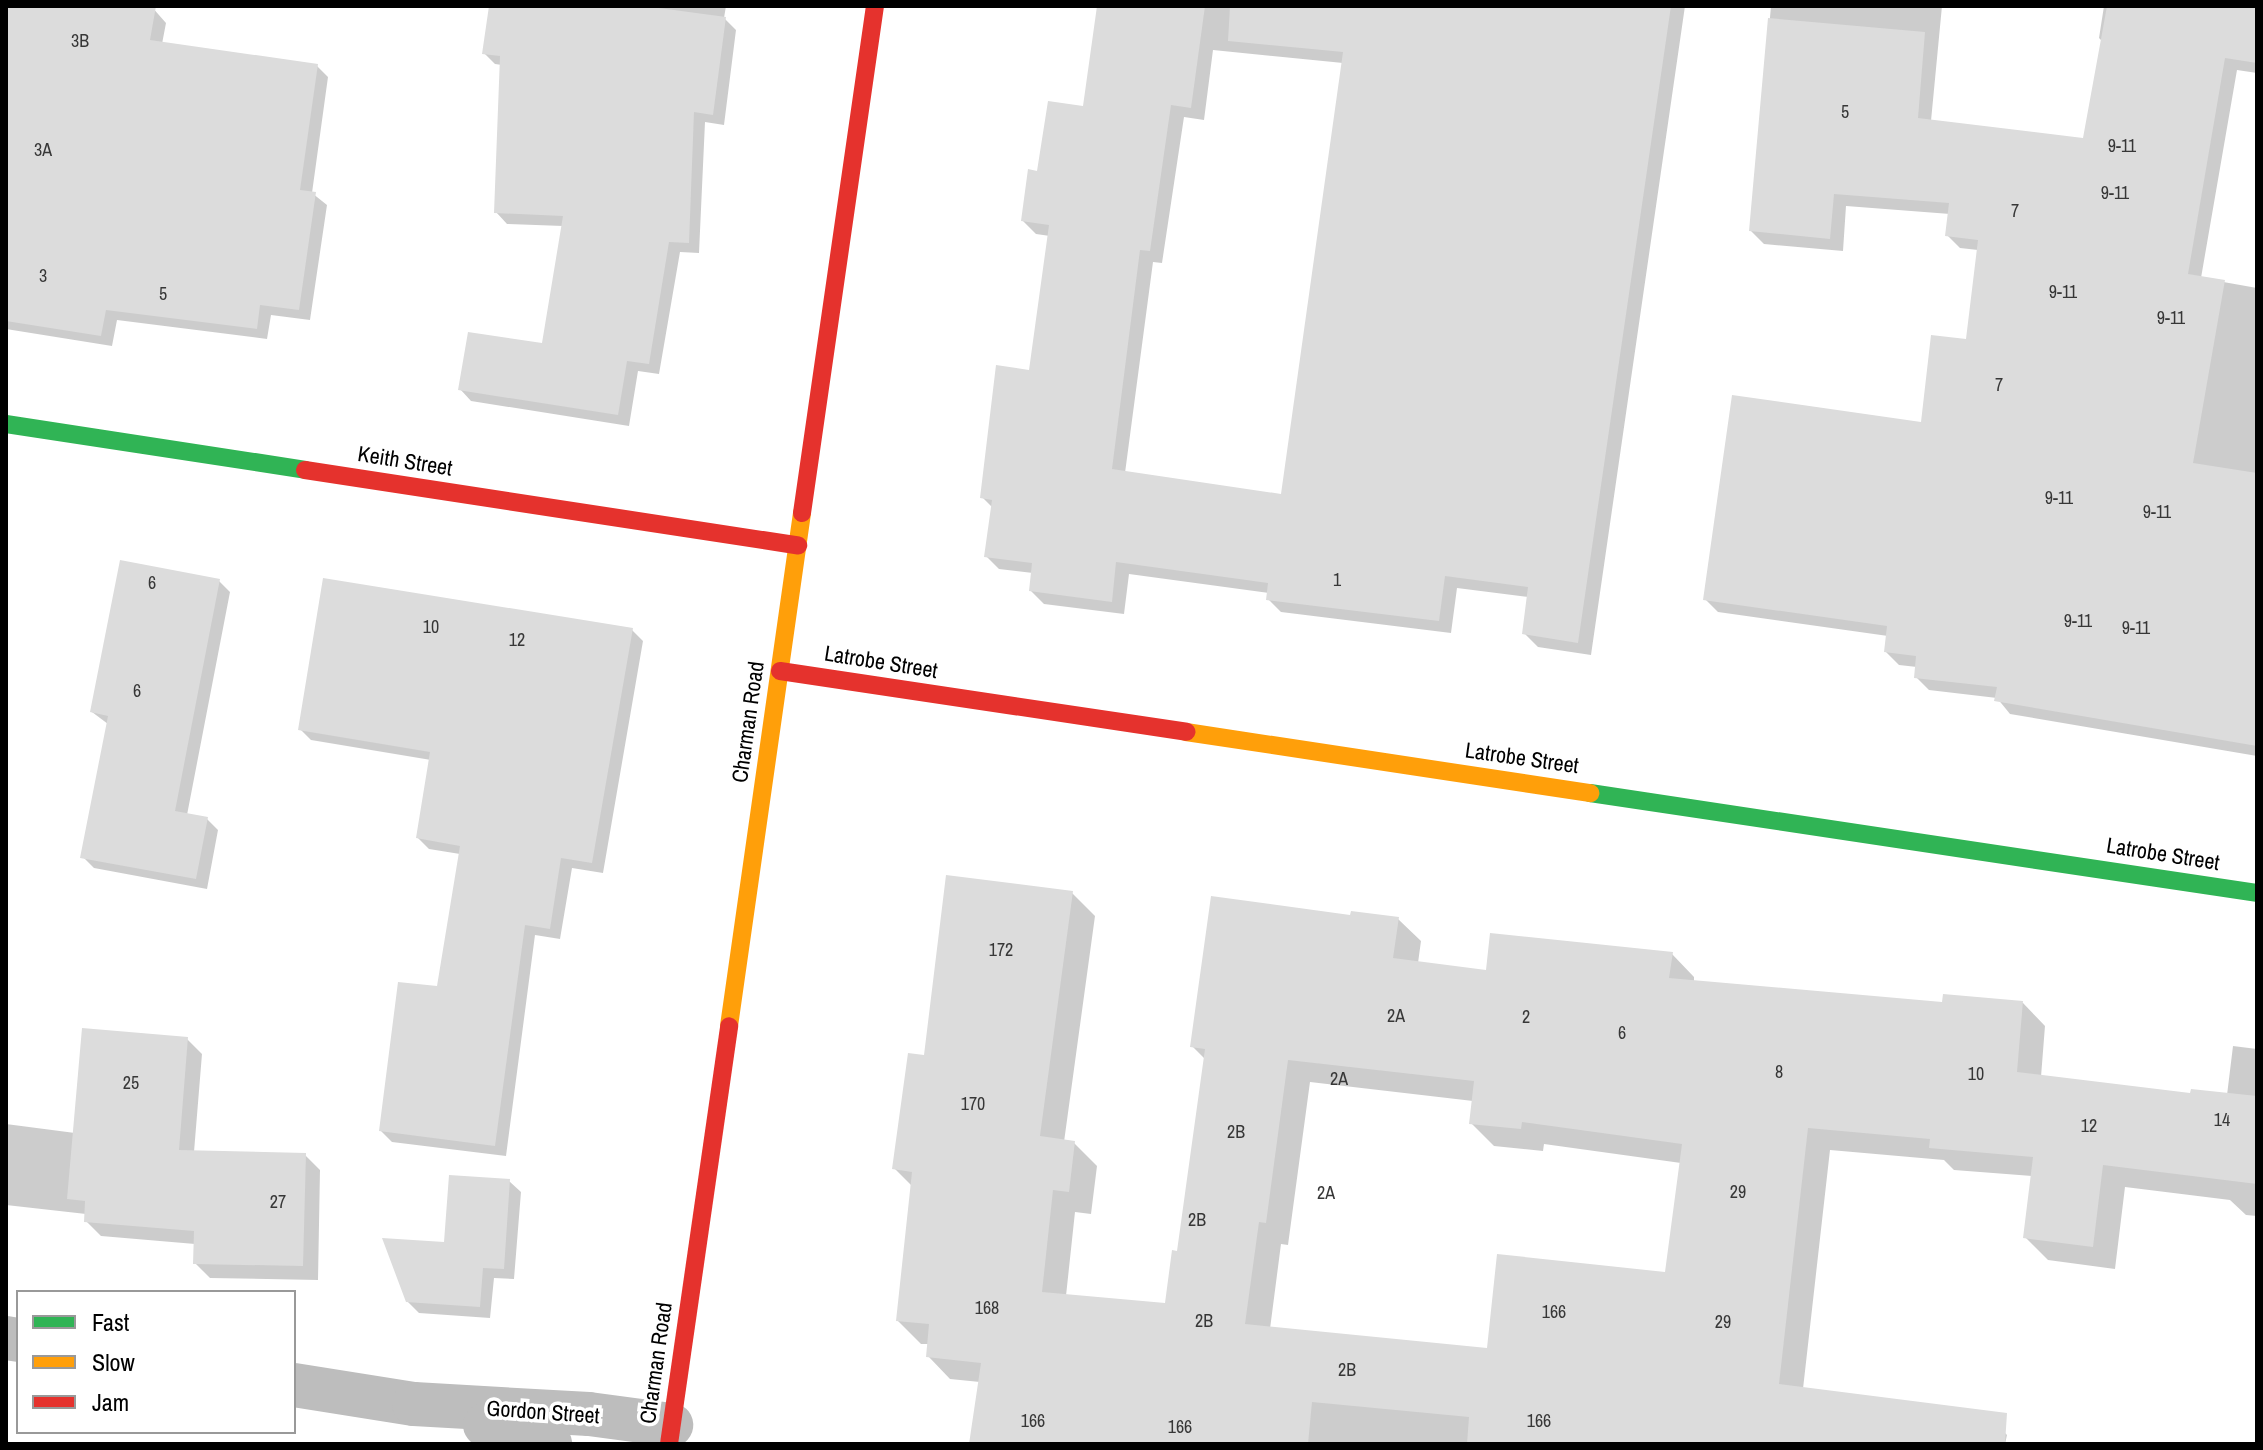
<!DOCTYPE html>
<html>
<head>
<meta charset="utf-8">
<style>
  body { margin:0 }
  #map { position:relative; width:2263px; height:1450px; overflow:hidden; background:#fff; font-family:"Archivo Narrow",sans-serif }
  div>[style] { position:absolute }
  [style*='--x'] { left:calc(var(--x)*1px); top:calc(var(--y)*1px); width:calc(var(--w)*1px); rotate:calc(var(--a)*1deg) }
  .shadow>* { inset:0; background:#0003 }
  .building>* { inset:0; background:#dcdcdc }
  .street>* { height:44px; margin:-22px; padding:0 22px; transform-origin:22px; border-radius:22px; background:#bdbdbd }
  .fast>* { height:18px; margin:-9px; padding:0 9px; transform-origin:9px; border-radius:9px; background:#30b455 }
  .slow>* { height:18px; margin:-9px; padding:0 9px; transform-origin:9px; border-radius:9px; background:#ff9f0a }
  .jam>* { height:18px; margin:-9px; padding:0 9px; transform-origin:9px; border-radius:9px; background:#e5322d }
  span { translate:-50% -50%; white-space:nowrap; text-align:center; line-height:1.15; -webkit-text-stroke:7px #fff; paint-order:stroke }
  .number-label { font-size:18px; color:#373737 }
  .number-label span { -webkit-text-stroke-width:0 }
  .street-label { font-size:22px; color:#000 }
  .frame { position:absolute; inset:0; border:8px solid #000; pointer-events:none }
  .legend { position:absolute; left:16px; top:1290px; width:280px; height:144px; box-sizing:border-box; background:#fff; border:2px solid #999; margin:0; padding:10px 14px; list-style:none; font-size:24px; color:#000 }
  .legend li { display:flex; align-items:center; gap:16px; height:40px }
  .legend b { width:40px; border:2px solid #999 }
</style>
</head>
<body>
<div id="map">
  <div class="shadow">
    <i style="clip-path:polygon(6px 6px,151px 6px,166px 23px,162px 44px,317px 66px,328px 77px,312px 193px,327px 205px,310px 320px,271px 315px,267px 339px,117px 320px,112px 346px,6px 329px)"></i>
    <i style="clip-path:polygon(491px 6px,726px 6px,724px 18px,736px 30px,724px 125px,705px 122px,699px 253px,680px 252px,659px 374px,638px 371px,629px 426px,471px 401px,460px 389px,544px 346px,563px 226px,507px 224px,496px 212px,502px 65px,495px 64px,484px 53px)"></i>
    <i style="clip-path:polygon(evenodd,1108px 6px,1685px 6px,1591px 655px,1538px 647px,1525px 634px,1529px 597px,1457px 588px,1451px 633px,1281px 612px,1268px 599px,1269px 593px,1129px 574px,1124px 614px,1044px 604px,1031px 591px,1033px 573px,999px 569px,986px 556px,993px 508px,983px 498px,1031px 372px,1050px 236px,1036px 234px,1023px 221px,1039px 173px,1084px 109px,1108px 6px,1213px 50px,1343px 63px,1282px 497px,1125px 473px,1153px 262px,1162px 263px,1184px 117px,1204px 120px,1213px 50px)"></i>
    <i style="clip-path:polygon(1771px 6px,1942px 6px,1931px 121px,2085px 140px,2102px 41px,2099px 38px,2104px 6px,2257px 6px,2257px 73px,2237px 70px,2201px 278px,2257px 288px,2257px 756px,2010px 714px,1997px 698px,1929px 690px,1916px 677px,1917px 667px,1899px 665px,1886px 652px,1888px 636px,1718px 612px,1705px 599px,1922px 425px,1967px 341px,1978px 250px,1960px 248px,1947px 235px,1950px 214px,1846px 206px,1843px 251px,1764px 244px,1751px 231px)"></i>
    <i style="clip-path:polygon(219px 581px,230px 592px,187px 815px,207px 819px,218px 830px,207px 889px,94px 868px,83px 857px,108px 724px,92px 712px)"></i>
    <i style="clip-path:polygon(632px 630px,643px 641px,603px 873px,572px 868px,560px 939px,535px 935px,506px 1156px,392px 1142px,381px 1131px,439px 989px,460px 854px,429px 849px,418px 838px,431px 760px,311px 740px,300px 729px)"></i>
    <i style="clip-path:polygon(evenodd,1072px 893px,1095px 916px,1064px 1142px,1074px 1143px,1097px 1166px,1091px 1214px,1075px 1212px,1066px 1296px,1167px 1305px,1179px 1253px,1205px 1059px,1192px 1046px,1352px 917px,1398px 919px,1421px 941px,1418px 963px,1488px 972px,1672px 954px,1694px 977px,1694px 982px,1944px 1004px,2023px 1003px,2045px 1026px,2041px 1077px,2192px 1095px,2227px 1095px,2233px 1046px,2257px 1049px,2257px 1216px,2246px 1215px,2230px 1200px,2125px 1187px,2115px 1269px,2048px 1260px,2025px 1237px,2032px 1176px,1954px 1170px,1944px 1160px,1830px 1150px,1803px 1389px,1984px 1412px,2007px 1435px,2005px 1444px,971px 1444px,980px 1382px,950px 1379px,928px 1356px,929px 1344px,921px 1344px,898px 1321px,913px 1187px,894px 1168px,926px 1057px,1072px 893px,1310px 1082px,1473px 1101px,1471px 1123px,1494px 1146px,1543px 1151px,1544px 1144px,1681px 1163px,1666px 1274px,1489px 1350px,1270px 1329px,1281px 1244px,1288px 1245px,1310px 1082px)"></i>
    <i style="clip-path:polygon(187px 1039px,202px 1054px,194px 1152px,305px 1155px,320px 1170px,318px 1280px,210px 1278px,195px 1263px,195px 1244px,101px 1236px,86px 1221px,86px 1214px,6px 1205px,6px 1124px,75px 1133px)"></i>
    <i style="clip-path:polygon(509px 1181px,521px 1192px,514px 1279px,494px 1278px,490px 1318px,419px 1313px,407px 1301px)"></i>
  </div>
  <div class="building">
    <i style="clip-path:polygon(6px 6px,156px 6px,150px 40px,318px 64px,300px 190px,316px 192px,299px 310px,260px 305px,257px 329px,106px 310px,101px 336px,6px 321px)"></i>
    <i style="clip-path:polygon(489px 6px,644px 6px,726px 17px,713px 115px,694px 112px,689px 243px,669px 242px,649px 364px,627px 361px,618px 415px,458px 390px,468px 332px,542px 343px,563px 216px,494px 213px,500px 56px,482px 54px)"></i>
    <i style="clip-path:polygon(1097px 6px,1205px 6px,1191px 108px,1171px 105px,1150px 251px,1140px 250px,1112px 469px,1281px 494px,1343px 52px,1228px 41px,1230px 6px,1671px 6px,1578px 643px,1522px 634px,1528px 587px,1445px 576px,1439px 621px,1266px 600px,1268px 583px,1116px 562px,1112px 602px,1029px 591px,1032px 563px,984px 557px,992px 500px,980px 498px,996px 365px,1029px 370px,1049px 225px,1021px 221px,1028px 169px,1037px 171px,1048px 101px,1083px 106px)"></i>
    <i style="clip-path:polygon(2107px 6px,2257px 6px,2257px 63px,2225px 58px,2188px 274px,2225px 280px,2193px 463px,2257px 473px,2257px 746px,1994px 701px,1997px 687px,1914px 678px,1916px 656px,1884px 652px,1887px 626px,1703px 600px,1732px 395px,1921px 422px,1931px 335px,1966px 339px,1978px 240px,1945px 236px,1949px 203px,1834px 194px,1830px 239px,1749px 231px,1768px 18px,1925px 32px,1918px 118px,2083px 138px)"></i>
    <i style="clip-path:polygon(120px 560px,220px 579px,175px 811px,208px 817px,196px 879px,80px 858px,108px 716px,90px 712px)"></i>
    <i style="clip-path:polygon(323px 578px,633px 628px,592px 863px,561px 858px,550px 929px,525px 925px,495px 1146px,379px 1131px,398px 982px,437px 986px,460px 846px,416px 838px,430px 752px,298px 730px)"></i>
    <i style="clip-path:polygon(evenodd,946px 875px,1073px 891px,1040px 1136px,1075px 1141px,1069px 1192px,1053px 1190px,1042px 1292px,1165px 1303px,1172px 1250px,1177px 1251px,1205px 1049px,1190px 1047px,1211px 896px,1350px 915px,1351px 911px,1399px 917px,1393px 958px,1486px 970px,1490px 933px,1673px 952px,1669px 978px,1942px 1002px,1943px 994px,2023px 1001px,2017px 1072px,2190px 1093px,2191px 1089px,2257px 1096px,2257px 1184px,2103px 1165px,2093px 1247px,2023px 1238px,2033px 1157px,1929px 1148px,1930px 1139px,1808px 1128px,1779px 1384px,2007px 1413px,2005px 1444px,1467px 1444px,1469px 1417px,1312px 1402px,1308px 1444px,969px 1444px,981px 1363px,926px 1357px,929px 1324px,896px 1321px,912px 1172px,892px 1169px,908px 1053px,924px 1055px,946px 875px,1288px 1060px,1474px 1081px,1469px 1124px,1521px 1129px,1522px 1122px,1682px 1144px,1665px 1272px,1497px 1254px,1487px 1348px,1245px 1324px,1259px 1222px,1266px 1223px,1288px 1060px)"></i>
    <i style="clip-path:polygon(82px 1028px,188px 1037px,179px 1150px,306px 1153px,303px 1266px,193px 1264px,194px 1231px,84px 1222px,85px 1201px,67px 1199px)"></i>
    <i style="clip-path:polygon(449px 1175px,510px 1179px,504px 1269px,483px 1268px,480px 1307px,406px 1302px,382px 1238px,444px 1242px)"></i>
  </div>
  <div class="street">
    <i style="--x:6;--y:1338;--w:12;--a:9"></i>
    <i style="--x:294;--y:1385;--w:121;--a:9"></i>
    <i style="--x:414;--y:1404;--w:175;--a:3.3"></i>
    <i style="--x:589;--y:1414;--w:83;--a:7.6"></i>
    <i style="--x:485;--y:1425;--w:68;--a:16.3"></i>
  </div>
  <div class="fast">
    <i style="--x:6;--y:424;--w:303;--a:8.7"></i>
    <i style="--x:1590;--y:793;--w:674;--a:8.53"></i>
  </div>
  <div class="slow">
    <i style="--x:1186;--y:732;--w:409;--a:8.6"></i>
    <i style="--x:729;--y:1026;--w:518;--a:-81.9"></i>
  </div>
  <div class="jam">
    <i style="--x:305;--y:470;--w:499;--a:8.7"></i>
    <i style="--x:802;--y:513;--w:512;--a:-81.81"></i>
    <i style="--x:780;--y:671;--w:411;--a:8.5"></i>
    <i style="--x:669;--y:1444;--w:422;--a:-81.8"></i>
  </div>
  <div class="number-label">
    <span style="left:80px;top:41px">3B</span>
    <span style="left:1845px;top:112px">5</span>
    <span style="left:2122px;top:146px">9-11</span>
    <span style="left:43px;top:150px">3A</span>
    <span style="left:2115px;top:193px">9-11</span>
    <span style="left:2015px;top:211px">7</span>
    <span style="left:43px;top:276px">3</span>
    <span style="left:2063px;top:292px">9-11</span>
    <span style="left:163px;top:294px">5</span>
    <span style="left:2171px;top:318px">9-11</span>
    <span style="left:1999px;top:385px">7</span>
    <span style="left:2059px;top:498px">9-11</span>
    <span style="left:2157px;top:512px">9-11</span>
    <span style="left:1337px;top:580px">1</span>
    <span style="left:152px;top:583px">6</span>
    <span style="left:2078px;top:621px">9-11</span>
    <span style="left:431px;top:627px">10</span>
    <span style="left:2136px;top:628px">9-11</span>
    <span style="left:517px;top:640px">12</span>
    <span style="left:137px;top:691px">6</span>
    <span style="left:1001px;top:950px">172</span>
    <span style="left:1396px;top:1016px">2A</span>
    <span style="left:1526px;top:1017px">2</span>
    <span style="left:1622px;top:1033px">6</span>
    <span style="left:1779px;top:1072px">8</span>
    <span style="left:1976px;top:1074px">10</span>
    <span style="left:1339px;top:1079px">2A</span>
    <span style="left:131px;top:1083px">25</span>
    <span style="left:973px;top:1104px">170</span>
    <span style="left:2222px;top:1120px">14</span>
    <span style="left:2089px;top:1126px">12</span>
    <span style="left:1236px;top:1132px">2B</span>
    <span style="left:1738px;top:1192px">29</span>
    <span style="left:1326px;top:1193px">2A</span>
    <span style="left:278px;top:1202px">27</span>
    <span style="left:1197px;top:1220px">2B</span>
    <span style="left:987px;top:1308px">168</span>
    <span style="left:1554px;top:1312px">166</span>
    <span style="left:1204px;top:1321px">2B</span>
    <span style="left:1723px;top:1322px">29</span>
    <span style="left:1347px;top:1370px">2B</span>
    <span style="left:1033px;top:1421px">166</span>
    <span style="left:1539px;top:1421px">166</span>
    <span style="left:1180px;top:1427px">166</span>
  </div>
  <div class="street-label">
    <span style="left:405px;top:461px;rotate:9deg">Keith Street</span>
    <span style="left:881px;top:662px;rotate:9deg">Latrobe Street</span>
    <span style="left:748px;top:722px;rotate:-82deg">Charman Road</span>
    <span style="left:1522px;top:758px;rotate:8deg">Latrobe Street</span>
    <span style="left:2163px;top:854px;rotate:9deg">Latrobe Street</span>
    <span style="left:656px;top:1363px;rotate:-82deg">Charman Road</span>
    <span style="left:543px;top:1412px;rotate:4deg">Gordon Street</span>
  </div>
  <div class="frame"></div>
  <ul class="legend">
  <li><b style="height:10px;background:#30b455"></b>Fast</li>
  <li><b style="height:10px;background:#ff9f0a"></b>Slow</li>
  <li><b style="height:10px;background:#e5322d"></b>Jam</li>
  </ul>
</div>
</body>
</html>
